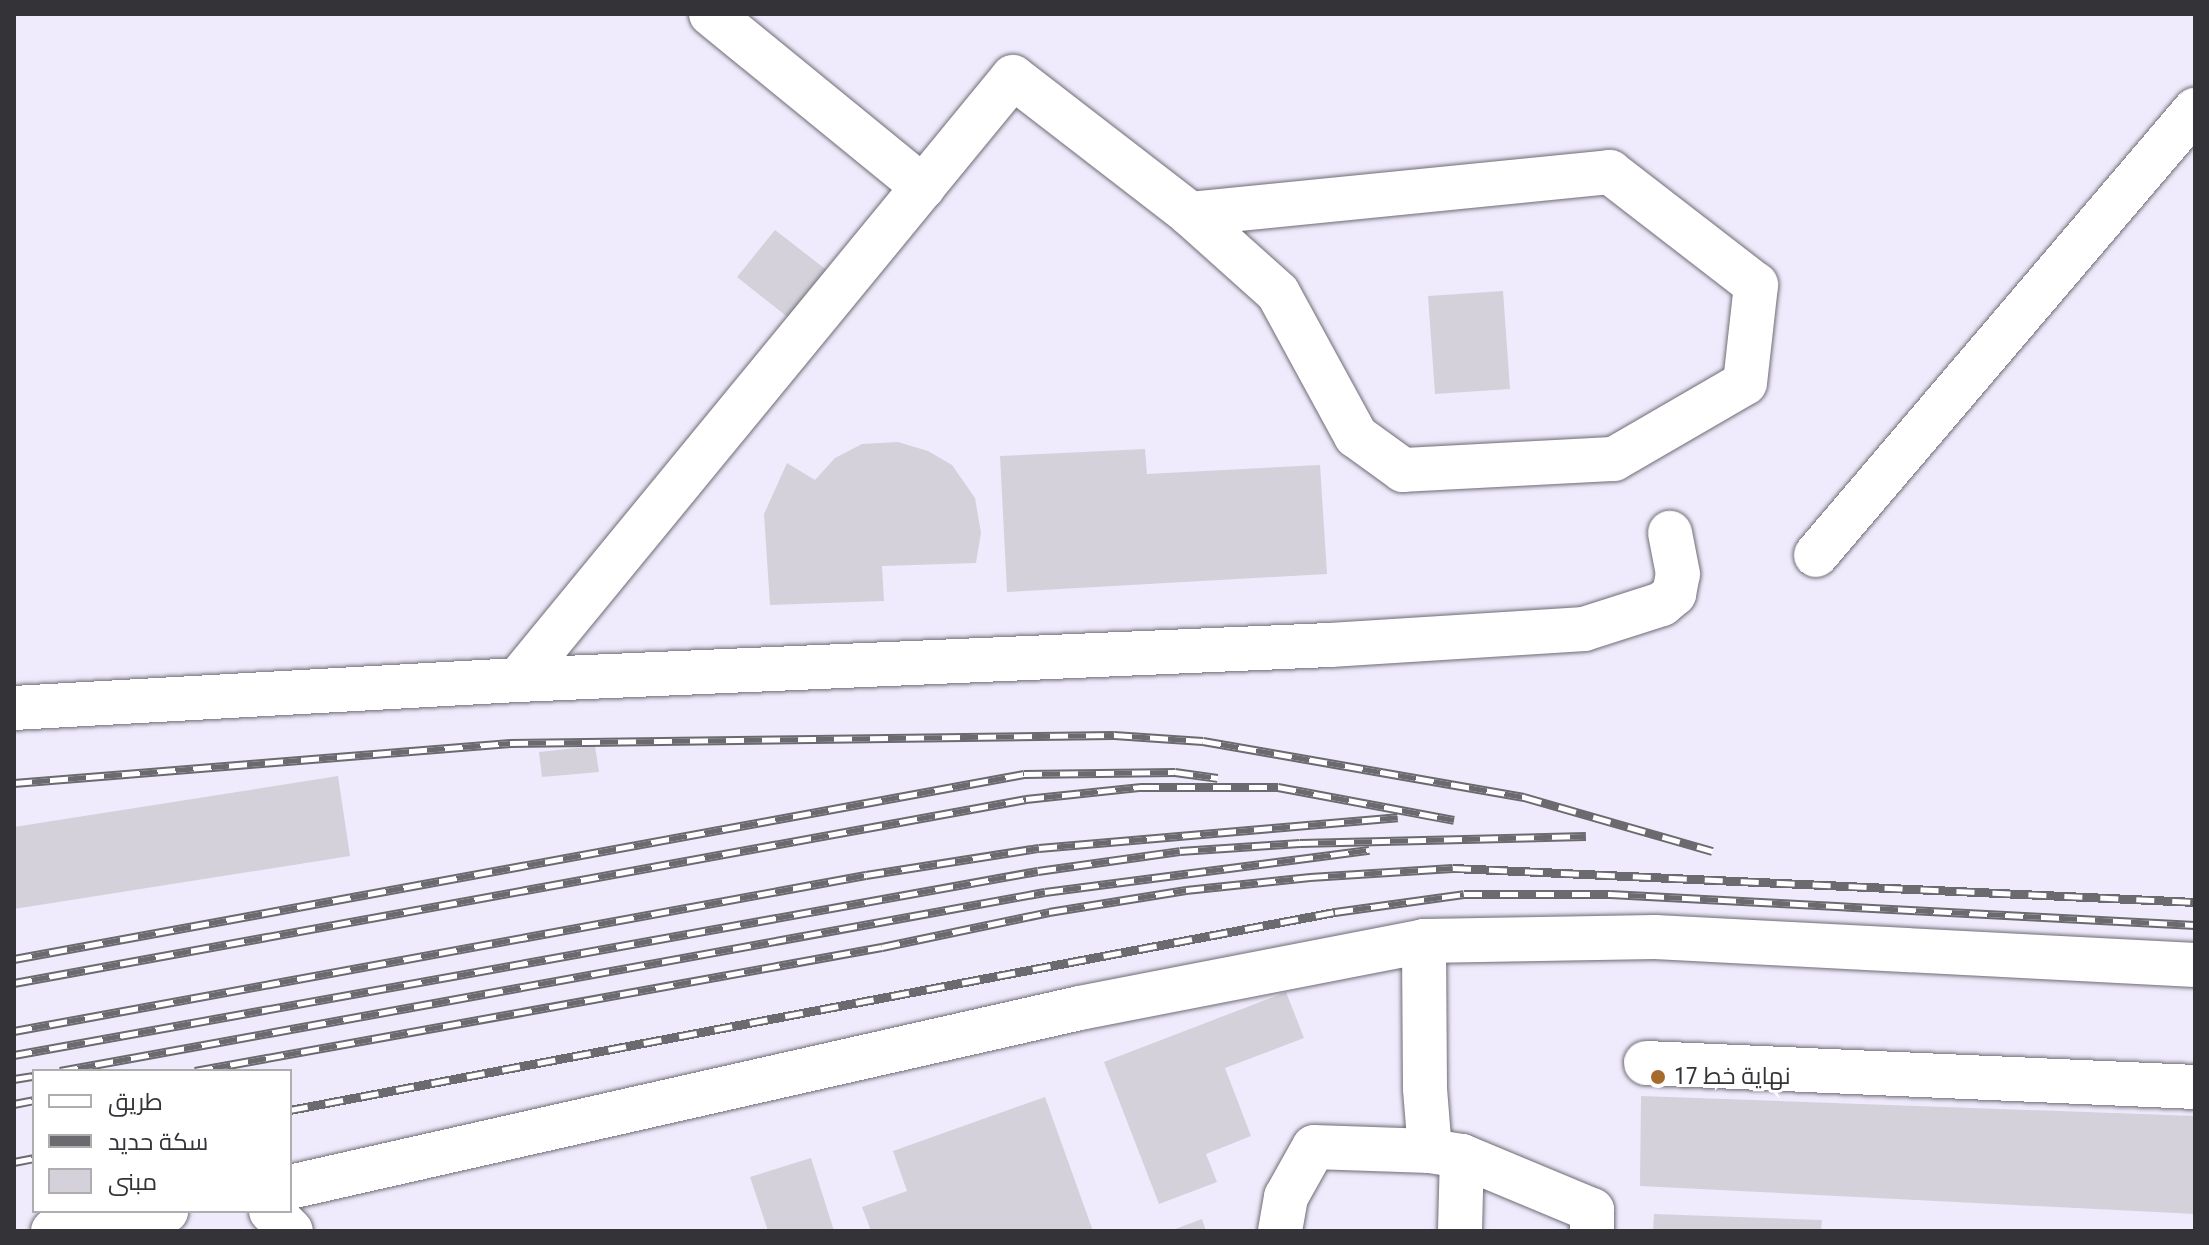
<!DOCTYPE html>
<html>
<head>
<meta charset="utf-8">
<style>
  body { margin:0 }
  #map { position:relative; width:2209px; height:1245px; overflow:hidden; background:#f8f6fe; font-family:"Roboto Condensed",Cairo,sans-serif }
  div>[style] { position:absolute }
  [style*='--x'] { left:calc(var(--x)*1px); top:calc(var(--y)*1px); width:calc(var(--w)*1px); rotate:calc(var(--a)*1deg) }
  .built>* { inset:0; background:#f0ebfc }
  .building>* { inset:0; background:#d4d1db }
  .roads { filter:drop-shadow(0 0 2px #6e6c75) drop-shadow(0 0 2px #6e6c75) }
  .minor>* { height:44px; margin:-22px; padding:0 22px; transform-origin:22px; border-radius:22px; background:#fff }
  .rail>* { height:9px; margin-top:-4.5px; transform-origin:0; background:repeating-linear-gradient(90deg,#fff 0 18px,#6b6a6f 0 36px); box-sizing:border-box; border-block:2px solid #6b6a6f }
  .dots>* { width:22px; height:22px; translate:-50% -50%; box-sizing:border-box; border:4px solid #fff; border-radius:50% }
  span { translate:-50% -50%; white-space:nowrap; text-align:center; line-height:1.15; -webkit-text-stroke:6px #fff; paint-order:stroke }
  .poi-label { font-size:24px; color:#343337 }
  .left { translate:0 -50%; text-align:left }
  .frame { position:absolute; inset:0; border:16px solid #343337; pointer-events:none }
  .legend { position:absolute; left:32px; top:1069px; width:260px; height:144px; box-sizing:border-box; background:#fff; border:2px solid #aeadaf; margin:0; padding:10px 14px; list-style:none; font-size:24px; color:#343337 }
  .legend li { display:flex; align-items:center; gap:16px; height:40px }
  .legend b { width:40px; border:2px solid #aeadaf }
</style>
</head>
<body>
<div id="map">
  <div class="built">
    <i style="clip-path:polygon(evenodd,14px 14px,2195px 14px,2195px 1231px,14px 1231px,14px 14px,34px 1071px,290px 1071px,290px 1211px,34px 1211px,34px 1071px)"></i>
  </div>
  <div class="building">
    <i style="clip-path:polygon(775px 230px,833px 275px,795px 323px,737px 277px)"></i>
    <i style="clip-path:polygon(1503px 291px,1510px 389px,1435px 394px,1428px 296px)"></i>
    <i style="clip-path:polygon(898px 442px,928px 451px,952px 465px,975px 498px,981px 533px,976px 563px,882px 566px,884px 601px,770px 605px,764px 514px,787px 463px,815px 480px,835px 458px,862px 444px)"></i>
    <i style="clip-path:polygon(1145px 449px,1147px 474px,1320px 465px,1327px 574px,1007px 592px,1000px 456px)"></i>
    <i style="clip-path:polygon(595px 746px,599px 772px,542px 777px,539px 752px)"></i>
    <i style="clip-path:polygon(338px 776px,350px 856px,14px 909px,14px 827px)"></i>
    <i style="clip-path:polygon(1286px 992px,1304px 1038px,1225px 1068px,1251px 1136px,1206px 1154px,1217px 1182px,1159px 1204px,1104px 1062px)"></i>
    <i style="clip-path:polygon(1641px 1096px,2195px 1116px,2195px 1214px,1640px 1186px)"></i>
    <i style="clip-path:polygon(1045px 1097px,1093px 1231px,871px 1231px,862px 1207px,907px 1191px,893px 1151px)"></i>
    <i style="clip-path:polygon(811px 1158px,834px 1231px,768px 1231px,750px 1177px)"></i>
    <i style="clip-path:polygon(1654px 1214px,1822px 1220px,1821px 1231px,1653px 1231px)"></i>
    <i style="clip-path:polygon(1202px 1219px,1206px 1231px,1170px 1231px)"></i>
  </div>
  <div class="roads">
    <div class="minor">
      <i style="--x:711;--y:14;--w:274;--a:39.2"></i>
      <i style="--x:1816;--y:555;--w:585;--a:-49.58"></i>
      <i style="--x:518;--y:680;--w:780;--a:-50.62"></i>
      <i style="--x:1013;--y:77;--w:224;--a:37.7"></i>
      <i style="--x:1190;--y:214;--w:118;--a:41.9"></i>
      <i style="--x:1278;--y:293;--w:163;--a:61.4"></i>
      <i style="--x:1356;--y:436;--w:58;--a:35.9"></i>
      <i style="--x:1403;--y:470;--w:211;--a:-3"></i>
      <i style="--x:1614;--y:459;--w:151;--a:-30.1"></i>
      <i style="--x:1745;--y:383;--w:99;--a:-83.6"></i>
      <i style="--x:1756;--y:285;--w:185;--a:-142.3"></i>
      <i style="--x:1610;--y:172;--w:422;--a:174.3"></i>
      <i style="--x:14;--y:708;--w:505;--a:-3.18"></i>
      <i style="--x:518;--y:680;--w:813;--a:-2.47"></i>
      <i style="--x:1330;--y:645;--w:255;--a:-3.6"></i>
      <i style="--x:1584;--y:629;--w:82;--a:-17.8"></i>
      <i style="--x:1662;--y:604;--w:16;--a:-40"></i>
      <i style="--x:1674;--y:594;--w:20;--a:-79"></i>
      <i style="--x:1678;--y:574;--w:42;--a:-101"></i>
      <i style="--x:1646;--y:1063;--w:550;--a:2.5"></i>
      <i style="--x:1430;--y:1151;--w:32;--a:9"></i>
      <i style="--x:1462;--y:1156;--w:141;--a:22.6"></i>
      <i style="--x:1592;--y:1210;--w:21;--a:90"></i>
      <i style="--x:290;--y:1187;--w:810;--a:-12.77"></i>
      <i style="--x:1080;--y:1008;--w:350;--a:-11"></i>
      <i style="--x:1424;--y:941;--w:231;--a:-1"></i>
      <i style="--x:1655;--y:937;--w:541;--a:2.97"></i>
      <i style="--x:271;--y:1211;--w:28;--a:45"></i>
      <i style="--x:1460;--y:1230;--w:74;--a:-88.5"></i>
      <i style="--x:53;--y:1231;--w:115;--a:-10"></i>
      <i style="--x:1280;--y:1231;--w:35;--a:-80"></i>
      <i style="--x:1286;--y:1197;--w:57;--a:-60.8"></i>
      <i style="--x:1314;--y:1147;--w:116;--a:2"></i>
      <i style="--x:1430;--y:1151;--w:62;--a:-94.6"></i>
      <i style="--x:1425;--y:1089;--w:148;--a:-90.4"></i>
    </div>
  </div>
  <div class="rail">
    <i style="--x:14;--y:783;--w:498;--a:-4.6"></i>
    <i style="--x:510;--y:743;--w:604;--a:-0.76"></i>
    <i style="--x:1114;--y:735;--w:89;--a:3.9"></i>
    <i style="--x:1203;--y:741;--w:326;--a:9.9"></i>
    <i style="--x:1524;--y:797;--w:196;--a:16"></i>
    <i style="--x:14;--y:959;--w:1027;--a:-10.38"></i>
    <i style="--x:1024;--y:774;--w:151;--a:-0.8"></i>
    <i style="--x:1175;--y:772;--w:43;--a:7.9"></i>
    <i style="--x:14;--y:983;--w:1029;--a:-10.3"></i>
    <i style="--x:1026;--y:799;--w:116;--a:-6"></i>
    <i style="--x:1141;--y:787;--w:137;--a:0"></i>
    <i style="--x:1278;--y:787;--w:179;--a:10.6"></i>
    <i style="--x:14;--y:1031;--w:866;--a:-10.38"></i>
    <i style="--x:866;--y:875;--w:175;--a:-8.9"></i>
    <i style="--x:1039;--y:848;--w:360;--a:-4.9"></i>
    <i style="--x:14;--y:1055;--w:1040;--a:-10.19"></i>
    <i style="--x:1038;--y:871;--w:143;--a:-8"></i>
    <i style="--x:1180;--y:851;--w:120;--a:-3.8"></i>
    <i style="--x:1300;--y:843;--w:286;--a:-1.4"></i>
    <i style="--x:60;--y:1071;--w:1001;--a:-10.3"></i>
    <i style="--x:1045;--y:892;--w:327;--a:-7.4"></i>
    <i style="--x:195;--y:1071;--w:698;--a:-10.23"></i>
    <i style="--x:882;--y:947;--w:171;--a:-11.8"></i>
    <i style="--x:1049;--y:912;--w:139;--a:-9.1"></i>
    <i style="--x:1186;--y:890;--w:125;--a:-6"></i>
    <i style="--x:1310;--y:877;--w:143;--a:-3.6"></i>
    <i style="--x:1453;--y:868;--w:743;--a:2.62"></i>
    <i style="--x:14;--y:1079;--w:20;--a:-9"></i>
    <i style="--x:14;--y:1104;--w:20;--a:-11"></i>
    <i style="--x:290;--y:1110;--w:1064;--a:-10.73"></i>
    <i style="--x:1335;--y:912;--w:130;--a:-7.9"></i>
    <i style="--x:1464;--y:894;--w:146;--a:0"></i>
    <i style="--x:1610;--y:894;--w:586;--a:3.03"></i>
    <i style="--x:14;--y:1162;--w:20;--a:-11"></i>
  </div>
  <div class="dots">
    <i style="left:1658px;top:1077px;background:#a66a2d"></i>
  </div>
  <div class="poi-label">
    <span class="left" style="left:1674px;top:1077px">17 نهاية خط</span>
  </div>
  <div class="frame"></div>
  <ul class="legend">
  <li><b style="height:10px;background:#fff"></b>طريق</li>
  <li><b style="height:10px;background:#6b6a6f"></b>سكة حديد</li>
  <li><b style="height:22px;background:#d4d1db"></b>مبنى</li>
  </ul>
</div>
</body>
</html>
